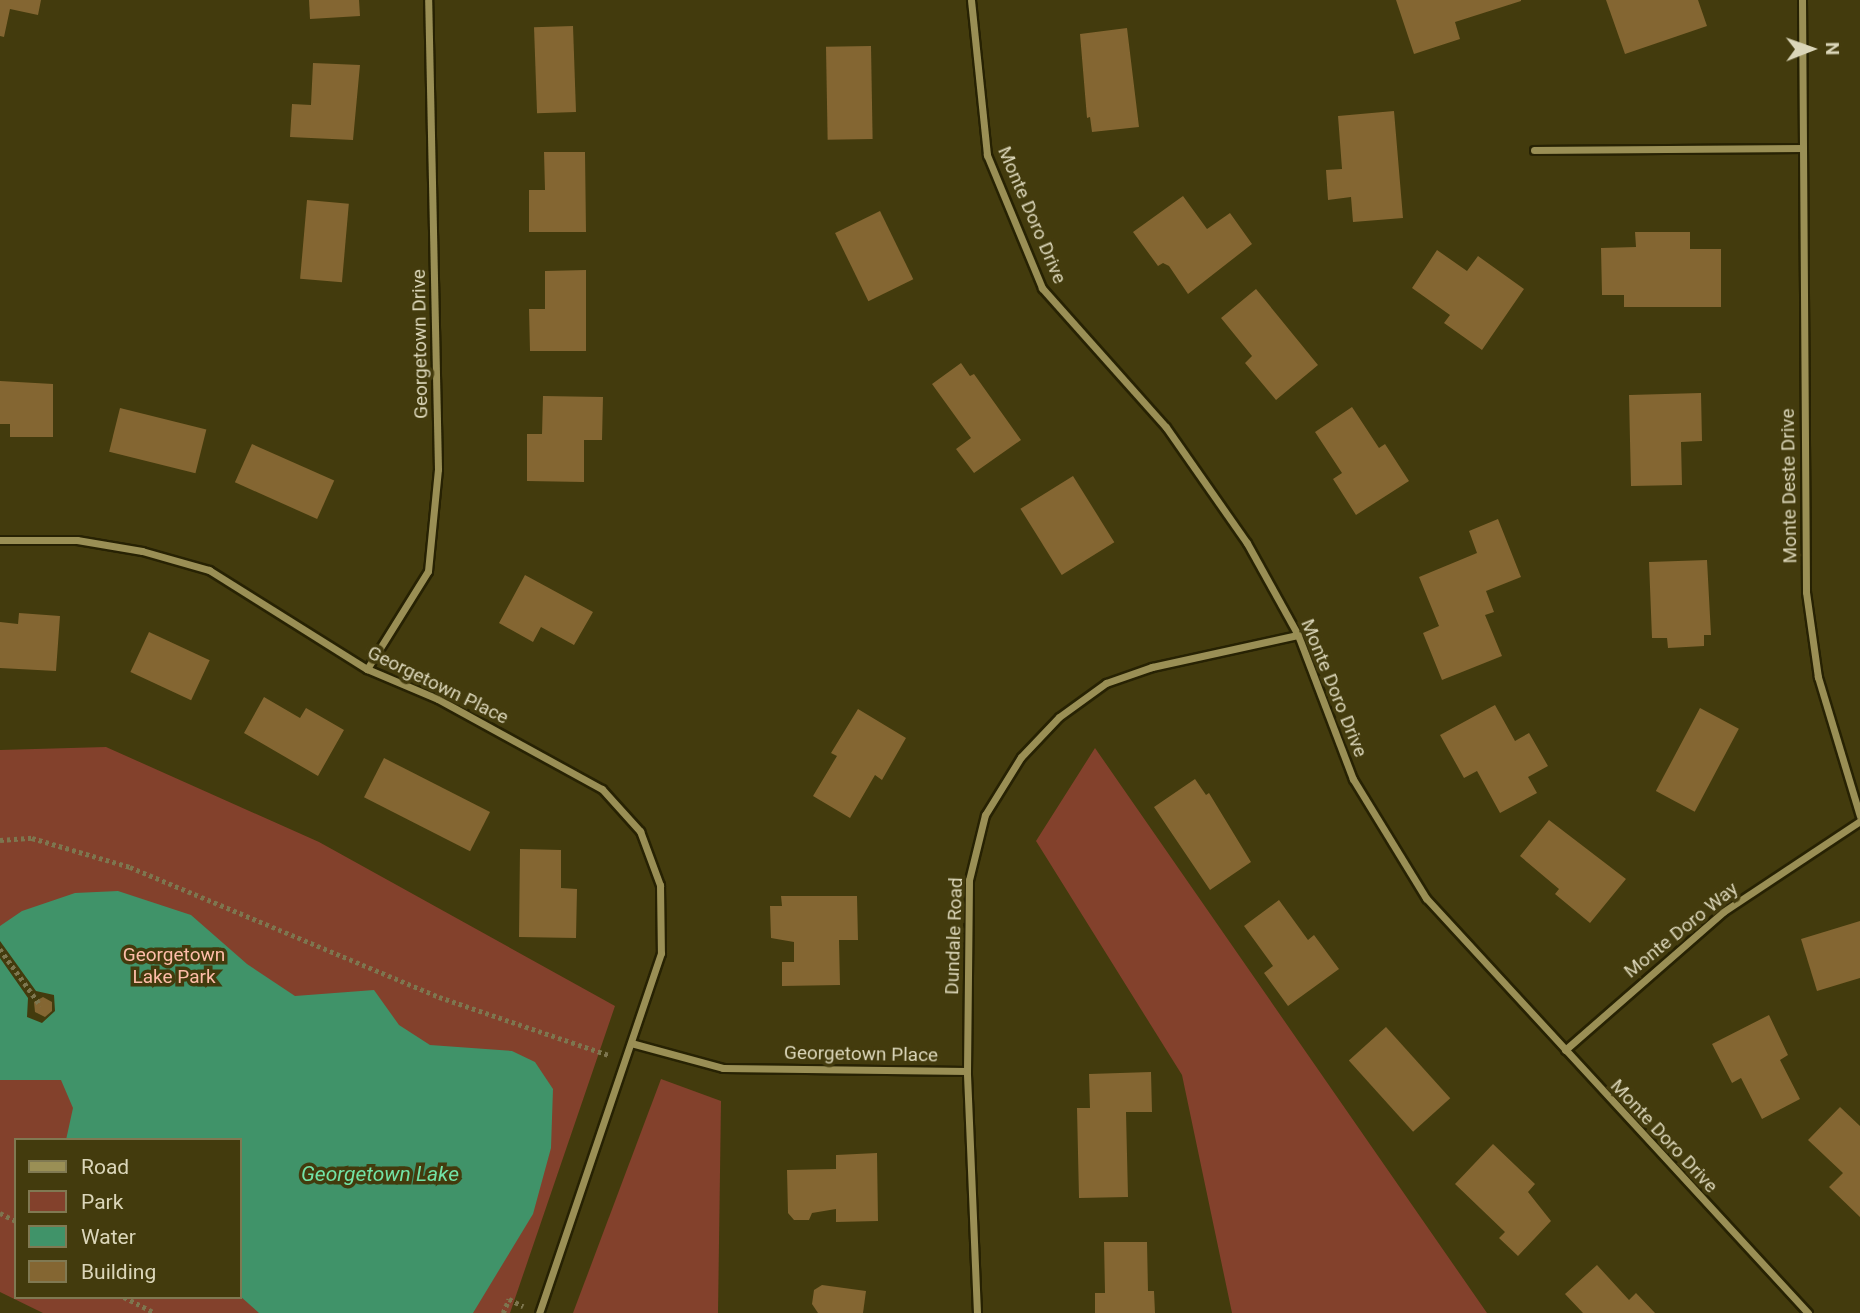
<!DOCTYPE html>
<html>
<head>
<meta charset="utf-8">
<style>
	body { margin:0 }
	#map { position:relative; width:1860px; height:1313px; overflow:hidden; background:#433b0d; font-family:Roboto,sans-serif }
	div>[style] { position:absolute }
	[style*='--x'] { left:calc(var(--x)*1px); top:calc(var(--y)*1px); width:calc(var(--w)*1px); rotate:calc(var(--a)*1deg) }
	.green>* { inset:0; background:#83412c }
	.water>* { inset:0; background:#409369 }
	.pier>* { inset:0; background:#433b0d }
	.building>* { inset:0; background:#846632; transform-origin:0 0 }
	.path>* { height:4.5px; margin-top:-2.25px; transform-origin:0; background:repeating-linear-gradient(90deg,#7d764f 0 3.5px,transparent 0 7px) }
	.roads { filter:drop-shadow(2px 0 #272203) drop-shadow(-2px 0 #272203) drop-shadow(0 2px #272203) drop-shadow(0 -2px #272203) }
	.street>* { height:7px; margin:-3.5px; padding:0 3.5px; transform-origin:3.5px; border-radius:3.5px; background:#9a8f55 }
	span { translate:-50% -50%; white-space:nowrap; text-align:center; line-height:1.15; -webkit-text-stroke:7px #433b0d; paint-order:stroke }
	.street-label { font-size:19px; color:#dbd6b9 }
	.park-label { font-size:19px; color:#febda8 }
	.water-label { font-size:21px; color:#72e3a7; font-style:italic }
	.legend { position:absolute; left:14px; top:1138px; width:228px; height:161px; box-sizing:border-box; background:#433b0d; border:2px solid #807952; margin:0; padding:9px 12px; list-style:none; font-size:21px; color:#dbd6b9 }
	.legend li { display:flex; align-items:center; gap:14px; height:35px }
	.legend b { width:35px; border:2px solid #807952 }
	.north { position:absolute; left:1776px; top:14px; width:70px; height:70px; -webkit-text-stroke:5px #433b0d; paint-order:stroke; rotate:89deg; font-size:19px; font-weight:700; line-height:28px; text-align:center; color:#dbd6b9 }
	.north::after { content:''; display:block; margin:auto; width:24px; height:32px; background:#dbd6b9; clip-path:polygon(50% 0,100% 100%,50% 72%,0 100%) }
</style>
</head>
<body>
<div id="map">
	<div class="green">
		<div style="clip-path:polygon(evenodd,106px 747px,319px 842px,615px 1006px,510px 1313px,43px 1313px,0 1292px,0 750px,106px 747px,16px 1140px,240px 1140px,240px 1297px,16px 1297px,16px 1140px)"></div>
		<div style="clip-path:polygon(1095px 748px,1487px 1313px,1232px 1313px,1182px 1075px,1036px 841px)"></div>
		<div style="clip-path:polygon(661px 1079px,721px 1101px,718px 1313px,573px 1313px)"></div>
	</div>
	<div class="water">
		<div style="clip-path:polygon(118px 891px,191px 915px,247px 964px,295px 996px,374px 990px,399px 1025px,430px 1045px,512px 1051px,535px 1062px,553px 1089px,551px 1148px,533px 1214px,473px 1313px,259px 1313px,240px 1296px,240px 1140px,66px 1140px,73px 1108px,61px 1080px,0 1080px,0 926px,22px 911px,75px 893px)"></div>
	</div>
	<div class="pier">
		<div style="clip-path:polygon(0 941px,36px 991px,54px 995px,55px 1011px,42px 1023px,27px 1017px,28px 998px,0 958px)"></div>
	</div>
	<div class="building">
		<div style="clip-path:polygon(0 0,41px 0,38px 15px,10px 9px,4px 37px,0 36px)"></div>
		<div style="clip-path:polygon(309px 0,359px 0,360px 16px,310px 19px)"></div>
		<div style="clip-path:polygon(1396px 0,1521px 0,1521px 1px,1455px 22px,1460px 39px,1414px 54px)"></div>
		<div style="clip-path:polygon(1606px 0,1698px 0,1707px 26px,1625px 54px)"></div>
		<div style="left:573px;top:26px;width:86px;height:39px;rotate:88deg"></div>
		<div style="clip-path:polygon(1127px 28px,1139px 127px,1092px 132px,1090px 117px,1087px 118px,1080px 34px)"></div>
		<div style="left:871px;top:46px;width:93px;height:45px;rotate:89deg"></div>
		<div style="clip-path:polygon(313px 63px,360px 65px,353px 140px,290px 137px,292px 104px,311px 105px)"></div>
		<div style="clip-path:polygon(1394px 111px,1403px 218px,1353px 222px,1351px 197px,1328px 200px,1326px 170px,1342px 169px,1338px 116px)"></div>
		<div style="clip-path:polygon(544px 152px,585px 152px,586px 232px,529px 232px,529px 190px,545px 190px)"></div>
		<div style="clip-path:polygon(1183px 196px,1207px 229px,1230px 213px,1252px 244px,1188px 294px,1169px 266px,1163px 263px,1158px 266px,1133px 232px)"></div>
		<div style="left:307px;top:200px;width:42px;height:79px;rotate:5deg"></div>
		<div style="left:880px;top:211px;width:76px;height:50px;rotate:64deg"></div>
		<div style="clip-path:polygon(1635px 232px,1690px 232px,1690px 249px,1721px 249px,1721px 307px,1624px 307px,1624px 295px,1602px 295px,1601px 248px,1636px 247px)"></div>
		<div style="clip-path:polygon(1437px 250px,1467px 271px,1478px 256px,1524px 289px,1482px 350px,1444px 323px,1450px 315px,1412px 288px)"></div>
		<div style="clip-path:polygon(586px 270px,586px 351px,530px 351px,529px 309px,545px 309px,545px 271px)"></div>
		<div style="clip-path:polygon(1256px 289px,1318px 365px,1276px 400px,1245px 363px,1252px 356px,1221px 318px)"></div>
		<div style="clip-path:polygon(961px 363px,970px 376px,974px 374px,1021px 440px,974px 473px,956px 449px,971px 438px,932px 384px)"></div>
		<div style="clip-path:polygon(0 381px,53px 384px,53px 437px,10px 437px,10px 424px,0 424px)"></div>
		<div style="clip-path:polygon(1701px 393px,1702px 441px,1681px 442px,1682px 485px,1631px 486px,1629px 395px)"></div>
		<div style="clip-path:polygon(543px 396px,603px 397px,602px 440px,584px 440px,584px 482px,527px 481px,527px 434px,542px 434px)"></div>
		<div style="clip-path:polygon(1352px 407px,1379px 448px,1385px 444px,1409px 481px,1356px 515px,1333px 479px,1342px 473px,1315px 432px)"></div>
		<div style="left:120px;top:408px;width:89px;height:45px;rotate:14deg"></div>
		<div style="left:252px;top:444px;width:90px;height:42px;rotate:24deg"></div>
		<div style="left:1073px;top:476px;width:78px;height:62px;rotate:58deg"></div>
		<div style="clip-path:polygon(1498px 519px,1521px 577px,1486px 591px,1494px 612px,1485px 615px,1502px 656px,1442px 680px,1423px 633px,1439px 626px,1419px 577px,1477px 553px,1469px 531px)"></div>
		<div style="clip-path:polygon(1707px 560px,1711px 635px,1704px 635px,1704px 646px,1668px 648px,1667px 638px,1652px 638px,1649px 562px)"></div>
		<div style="clip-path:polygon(525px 575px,593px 612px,574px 645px,541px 627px,533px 642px,499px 623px)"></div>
		<div style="clip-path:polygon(19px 613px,60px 616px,56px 671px,0 668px,0 622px,18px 624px)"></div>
		<div style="left:149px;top:632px;width:67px;height:44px;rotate:25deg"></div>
		<div style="clip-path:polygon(264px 697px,300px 718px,306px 708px,344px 730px,318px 776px,244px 733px)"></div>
		<div style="clip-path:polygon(1495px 705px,1515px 741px,1529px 733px,1548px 766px,1528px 777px,1537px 793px,1500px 813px,1477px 771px,1464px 778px,1440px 735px)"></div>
		<div style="left:1700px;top:708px;width:44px;height:94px;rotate:28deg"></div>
		<div style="clip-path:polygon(858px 709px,906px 738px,882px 780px,875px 775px,850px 818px,813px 796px,837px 756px,831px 753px)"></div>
		<div style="left:384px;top:758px;width:119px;height:44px;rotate:27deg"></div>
		<div style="clip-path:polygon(1195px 779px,1206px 795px,1209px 793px,1251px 862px,1210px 890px,1154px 807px)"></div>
		<div style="clip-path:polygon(1549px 820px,1626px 879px,1590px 923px,1555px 894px,1559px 889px,1520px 856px)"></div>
		<div style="clip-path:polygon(520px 849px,561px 850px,561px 888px,577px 889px,576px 938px,519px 937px)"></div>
		<div style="clip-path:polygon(781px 896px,857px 896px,858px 940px,839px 940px,840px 985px,782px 986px,782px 962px,794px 962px,794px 942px,771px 938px,770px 906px,782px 906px)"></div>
		<div style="clip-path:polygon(1279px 900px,1308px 940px,1314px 935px,1339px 969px,1288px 1006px,1264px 973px,1273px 966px,1244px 926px)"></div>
		<div style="clip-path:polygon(1860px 921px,1860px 978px,1817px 991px,1801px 939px)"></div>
		<div style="clip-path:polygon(43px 997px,52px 1002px,52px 1011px,45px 1017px,35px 1012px,34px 1002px)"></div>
		<div style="clip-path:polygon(1769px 1015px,1788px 1055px,1780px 1060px,1800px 1099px,1762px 1119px,1741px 1078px,1732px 1083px,1712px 1044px)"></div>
		<div style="left:1386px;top:1027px;width:96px;height:50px;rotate:48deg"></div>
		<div style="clip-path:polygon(1151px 1072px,1152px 1112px,1126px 1112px,1128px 1197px,1079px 1198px,1077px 1108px,1090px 1108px,1089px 1074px)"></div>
		<div style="clip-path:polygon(1840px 1107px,1860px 1126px,1860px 1217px,1829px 1187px,1843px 1173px,1808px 1140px)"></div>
		<div style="clip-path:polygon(1493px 1144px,1535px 1184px,1528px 1192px,1551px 1221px,1518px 1256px,1499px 1238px,1505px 1232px,1455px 1184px)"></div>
		<div style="clip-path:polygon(877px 1153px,878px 1221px,836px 1222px,836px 1209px,812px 1213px,809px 1220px,794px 1220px,788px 1213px,787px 1170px,836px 1169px,836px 1155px)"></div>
		<div style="clip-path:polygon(1104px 1242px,1147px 1242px,1148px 1291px,1154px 1291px,1155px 1313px,1095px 1313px,1095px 1293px,1105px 1293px)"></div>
		<div style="clip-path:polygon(1597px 1265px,1629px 1300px,1636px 1293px,1655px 1313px,1583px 1313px,1565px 1294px)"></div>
		<div style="clip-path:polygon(822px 1285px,866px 1291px,863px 1313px,818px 1313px,812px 1304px,814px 1290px)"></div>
	</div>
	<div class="path">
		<div style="--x:0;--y:840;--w:32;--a:-4"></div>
		<div style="--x:32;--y:838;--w:102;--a:16.5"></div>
		<div style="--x:130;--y:867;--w:335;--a:22.8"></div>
		<div style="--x:439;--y:997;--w:179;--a:18.9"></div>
		<div style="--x:0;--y:949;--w:70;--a:54.3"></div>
		<div style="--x:0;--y:1213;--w:18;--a:27"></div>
		<div style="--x:124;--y:1297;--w:35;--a:27"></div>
		<div style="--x:503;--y:1313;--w:15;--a:-67"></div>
		<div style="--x:509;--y:1299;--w:16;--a:27"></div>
	</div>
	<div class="roads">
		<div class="street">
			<div style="--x:971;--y:0;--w:156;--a:84.1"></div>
			<div style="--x:987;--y:155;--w:144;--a:67.5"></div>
			<div style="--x:1042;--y:288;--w:186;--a:48.3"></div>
			<div style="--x:1166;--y:427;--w:141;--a:55.1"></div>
			<div style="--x:1247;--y:543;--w:105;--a:61"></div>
			<div style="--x:1298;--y:635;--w:154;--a:69.1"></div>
			<div style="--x:1353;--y:779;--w:140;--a:58.5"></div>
			<div style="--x:1426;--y:898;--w:564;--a:47.37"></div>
			<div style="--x:1802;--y:0;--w:592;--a:89.61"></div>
			<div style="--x:1806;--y:592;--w:86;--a:82"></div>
			<div style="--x:1818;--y:677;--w:145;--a:73.2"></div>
			<div style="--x:1534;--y:150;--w:266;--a:-0.4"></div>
			<div style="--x:0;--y:540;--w:77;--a:0"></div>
			<div style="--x:77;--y:540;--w:66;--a:9.6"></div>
			<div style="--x:142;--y:551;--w:70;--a:15.8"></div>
			<div style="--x:209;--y:570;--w:186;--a:32.1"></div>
			<div style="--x:367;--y:669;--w:77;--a:22.9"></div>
			<div style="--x:438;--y:699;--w:187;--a:28.8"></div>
			<div style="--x:602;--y:789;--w:57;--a:47.9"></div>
			<div style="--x:640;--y:831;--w:58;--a:69.7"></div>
			<div style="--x:660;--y:885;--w:68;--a:89.2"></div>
			<div style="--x:661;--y:953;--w:380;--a:108.7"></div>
			<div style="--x:367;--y:669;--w:115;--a:-58.1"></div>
			<div style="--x:428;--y:571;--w:102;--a:-84.4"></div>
			<div style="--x:438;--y:469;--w:469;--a:-91.2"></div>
			<div style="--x:631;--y:1043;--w:95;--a:15.2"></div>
			<div style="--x:723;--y:1068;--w:244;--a:0.7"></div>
			<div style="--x:1565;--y:1050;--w:210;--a:-41.1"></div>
			<div style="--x:1723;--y:912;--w:164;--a:-33.6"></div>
			<div style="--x:977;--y:1313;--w:242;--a:-92.4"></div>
			<div style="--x:967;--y:1071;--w:191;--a:-89.4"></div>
			<div style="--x:969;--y:880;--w:67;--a:-76.2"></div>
			<div style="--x:985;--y:815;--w:68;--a:-58.2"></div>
			<div style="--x:1021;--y:757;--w:55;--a:-46.5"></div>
			<div style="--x:1059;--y:717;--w:58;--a:-35.9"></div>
			<div style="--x:1106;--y:683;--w:49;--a:-19.2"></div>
			<div style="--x:1152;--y:667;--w:149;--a:-12.4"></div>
		</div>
	</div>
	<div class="street-label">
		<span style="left:1032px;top:215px;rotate:67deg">Monte Doro Drive</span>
		<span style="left:420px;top:344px;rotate:-91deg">Georgetown Drive</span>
		<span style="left:1789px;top:486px;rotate:-91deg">Monte Deste Drive</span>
		<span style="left:438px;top:685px;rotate:26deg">Georgetown Place</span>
		<span style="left:1334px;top:688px;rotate:68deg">Monte Doro Drive</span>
		<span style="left:1681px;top:930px;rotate:-39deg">Monte Doro Way</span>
		<span style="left:954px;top:936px;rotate:-88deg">Dundale Road</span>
		<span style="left:861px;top:1054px;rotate:1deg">Georgetown Place</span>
		<span style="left:1664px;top:1136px;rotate:47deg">Monte Doro Drive</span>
	</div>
	<div class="park-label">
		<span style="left:174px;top:966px">Georgetown<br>Lake Park</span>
	</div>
	<div class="water-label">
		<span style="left:380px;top:1174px">Georgetown Lake</span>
	</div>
	<ul class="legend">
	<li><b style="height:9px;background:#9a8f55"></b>Road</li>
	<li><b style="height:19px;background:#83412c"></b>Park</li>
	<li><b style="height:19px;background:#409369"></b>Water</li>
	<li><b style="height:19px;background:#846632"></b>Building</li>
	</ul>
	<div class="north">N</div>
</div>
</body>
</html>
